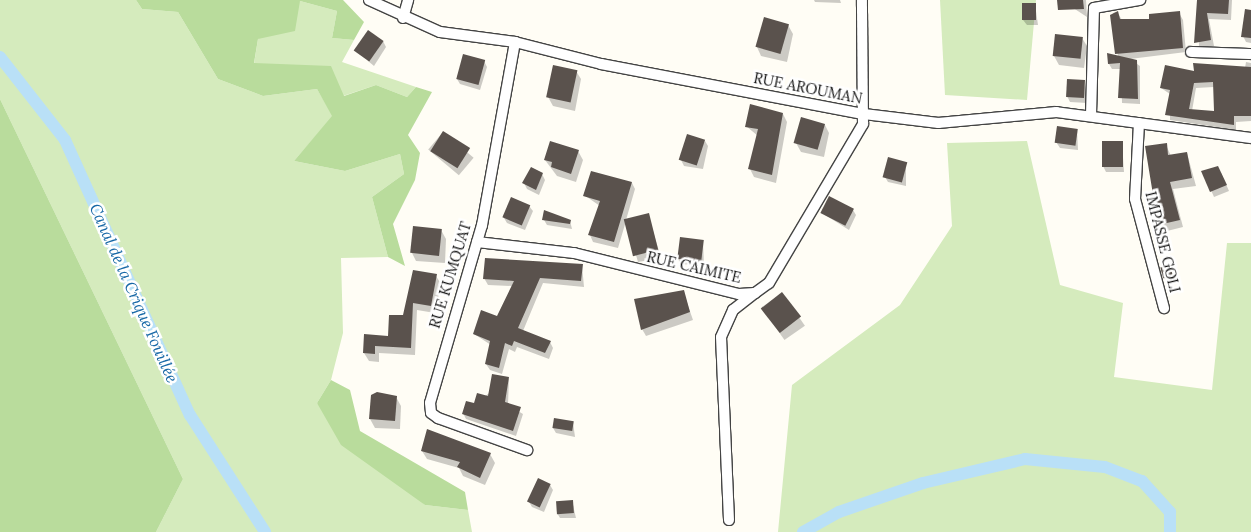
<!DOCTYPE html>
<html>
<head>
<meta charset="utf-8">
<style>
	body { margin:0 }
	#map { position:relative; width:1251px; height:532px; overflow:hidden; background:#fffdf5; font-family:Lora,serif }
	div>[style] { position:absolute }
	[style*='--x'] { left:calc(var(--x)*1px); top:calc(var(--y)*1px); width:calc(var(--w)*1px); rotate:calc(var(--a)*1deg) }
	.green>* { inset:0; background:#d5ebbd }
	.forest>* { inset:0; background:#b9dc9c }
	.shadow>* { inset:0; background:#0003; transform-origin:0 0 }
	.canal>* { height:12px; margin:-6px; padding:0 6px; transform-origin:6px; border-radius:6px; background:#b9e0f7 }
	.building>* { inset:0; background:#5a524d; transform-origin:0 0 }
	.roads { filter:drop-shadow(1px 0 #444) drop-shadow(-1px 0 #444) drop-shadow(0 1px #444) drop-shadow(0 -1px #444) }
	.minor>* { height:10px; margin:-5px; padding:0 5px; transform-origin:5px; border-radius:5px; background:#fff }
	span { translate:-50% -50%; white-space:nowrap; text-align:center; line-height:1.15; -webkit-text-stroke:5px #fff; paint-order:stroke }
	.street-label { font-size:15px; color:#111 }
	.water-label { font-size:16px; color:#1768a6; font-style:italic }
</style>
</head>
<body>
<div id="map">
	<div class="green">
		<div style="clip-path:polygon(0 0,136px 0,142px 9px,178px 12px,218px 79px,263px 96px,317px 89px,333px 116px,294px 161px,345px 171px,400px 154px,404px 174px,372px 197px,388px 257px,341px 258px,343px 333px,331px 380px,317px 403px,425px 505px,468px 510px,472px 532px,156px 532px,183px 479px,0 99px)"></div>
		<div style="clip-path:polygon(940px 0,1036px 0,1027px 100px,945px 95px)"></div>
		<div style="clip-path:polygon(300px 1px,337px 11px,332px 38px,354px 40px,342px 62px,416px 87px,407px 97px,376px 85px,343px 96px,254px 64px,258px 39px)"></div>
		<div style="clip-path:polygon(1027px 141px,1060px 285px,1123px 303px,1114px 377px,1212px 390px,1227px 243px,1251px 243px,1251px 532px,778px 532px,792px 385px,900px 305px,952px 226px,947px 143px)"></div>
	</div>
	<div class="forest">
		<div style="clip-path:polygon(136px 0,343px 0,364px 22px,354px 40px,332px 38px,337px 11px,300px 1px,295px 31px,258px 39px,254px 63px,331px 66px,344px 96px,376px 85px,407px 97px,416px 87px,432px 92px,408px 135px,420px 153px,415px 180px,393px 224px,405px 266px,388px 257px,372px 197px,404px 174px,400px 154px,345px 171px,294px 161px,332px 116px,317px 89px,263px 96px,218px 79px,178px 12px,142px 9px)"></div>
		<div style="clip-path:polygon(0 99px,183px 479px,156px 532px,0 532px)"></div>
		<div style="clip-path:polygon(331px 380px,350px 390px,360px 431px,465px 492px,468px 510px,425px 505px,341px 445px,317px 403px)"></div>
	</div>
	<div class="shadow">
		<div style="clip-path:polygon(814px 0,840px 0,841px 3px,815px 2px)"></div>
		<div style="clip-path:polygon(1086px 0,1087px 17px,1061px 0)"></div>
		<div style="clip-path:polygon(1198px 0,1232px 0,1231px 20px,1209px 19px,1214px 46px,1199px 48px)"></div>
		<div style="clip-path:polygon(1035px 4px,1038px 25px,1027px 25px,1023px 20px)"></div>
		<div style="clip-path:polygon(1117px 12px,1122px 20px,1151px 21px,1179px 13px,1183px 20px,1186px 52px,1130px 59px,1140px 66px,1140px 104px,1122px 103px,1121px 69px,1112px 69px,1109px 64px,1108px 55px,1118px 57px,1113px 13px)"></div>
		<div style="clip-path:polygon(788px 25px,793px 34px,787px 62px,761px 56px,757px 47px)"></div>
		<div style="clip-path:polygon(1251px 27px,1251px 43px,1246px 42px,1243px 36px)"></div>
		<div style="clip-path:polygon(1057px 35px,1082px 38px,1087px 46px,1084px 68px,1059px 65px,1054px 56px)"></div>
		<div style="clip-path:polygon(383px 41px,386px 47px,374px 66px,356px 51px)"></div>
		<div style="clip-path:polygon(484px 61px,487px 67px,480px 90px,460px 84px,457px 79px)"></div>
		<div style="clip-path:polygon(evenodd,1246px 62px,1251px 63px,1251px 121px,1236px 122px,1236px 130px,1170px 120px,1170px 94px,1161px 88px,1195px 73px,1245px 68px,1246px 62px,1214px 87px,1215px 112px,1192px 111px,1196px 88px,1214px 87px)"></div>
		<div style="clip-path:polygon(576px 71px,581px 79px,575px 111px,553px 106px,548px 97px)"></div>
		<div style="clip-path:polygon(1084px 81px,1087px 103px,1070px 102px,1067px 96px)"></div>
		<div style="clip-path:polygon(783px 114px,787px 122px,776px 183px,754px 177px,750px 169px,758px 136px,746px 126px)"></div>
		<div style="clip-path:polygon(825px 125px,829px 133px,824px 157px,801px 152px,796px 143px)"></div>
		<div style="clip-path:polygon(1077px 130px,1078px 150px,1060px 148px,1056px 142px)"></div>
		<div style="left:443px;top:132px;width:40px;height:23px;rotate:40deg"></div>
		<div style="clip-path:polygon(705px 141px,708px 146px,703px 169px,684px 166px,681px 160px)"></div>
		<div style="clip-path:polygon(1122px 143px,1124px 172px,1106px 172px,1103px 166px)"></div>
		<div style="clip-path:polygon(1166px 145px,1171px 156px,1187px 153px,1196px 186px,1173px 189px,1183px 227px,1163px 232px,1159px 225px)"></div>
		<div style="clip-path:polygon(578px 151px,583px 160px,576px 182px,557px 176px,545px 160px)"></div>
		<div style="clip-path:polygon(906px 163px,906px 186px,888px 182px,885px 177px)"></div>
		<div style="clip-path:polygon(1203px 172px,1221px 173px,1229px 191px,1214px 197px)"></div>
		<div style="clip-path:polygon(542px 174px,545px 180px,539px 195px,527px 189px,524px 183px)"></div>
		<div style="clip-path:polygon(632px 183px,635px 189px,626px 220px,648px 214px,661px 258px,638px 262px,626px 221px,618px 248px,593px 242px,590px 235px,600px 206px,584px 195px)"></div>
		<div style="clip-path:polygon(529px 206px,533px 211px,525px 230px,507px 223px,504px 218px)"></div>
		<div style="clip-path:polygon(853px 210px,856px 215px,849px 230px,822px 213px)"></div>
		<div style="clip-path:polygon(544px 220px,570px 221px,572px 229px,547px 225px)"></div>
		<div style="clip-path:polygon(441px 230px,446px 239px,445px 263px,416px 261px,412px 253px)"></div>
		<div style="clip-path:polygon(703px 241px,704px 266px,681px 264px,678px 259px)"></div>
		<div style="clip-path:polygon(582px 265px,584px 287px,543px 283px,523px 331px,550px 342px,553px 348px,549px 359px,517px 347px,515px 352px,509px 349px,502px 374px,490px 370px,486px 364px,491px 345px,474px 334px,498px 318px,512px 286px,488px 285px,484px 278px)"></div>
		<div style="clip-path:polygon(1169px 266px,1175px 282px,1167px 283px,1164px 278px)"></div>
		<div style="clip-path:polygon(414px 271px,436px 276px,441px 284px,435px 313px,417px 310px,415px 355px,379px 353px,379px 362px,369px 361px,364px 353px,389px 337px,404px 316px)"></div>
		<div style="clip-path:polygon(683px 291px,693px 320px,646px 336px,642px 329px)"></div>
		<div style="left:782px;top:293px;width:40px;height:25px;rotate:55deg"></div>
		<div style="clip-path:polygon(509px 378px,508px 405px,523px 414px,516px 436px,466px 419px,463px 413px)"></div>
		<div style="clip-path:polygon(372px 396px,396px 397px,401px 406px,400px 429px,375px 428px,370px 419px)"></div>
		<div style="clip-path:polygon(573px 422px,575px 437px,556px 433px,553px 428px)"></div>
		<div style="clip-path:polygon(422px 451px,490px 454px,495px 463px,485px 485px,463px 476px,459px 468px,427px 459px)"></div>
		<div style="clip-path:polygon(550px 485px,553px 490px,544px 512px,532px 507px,529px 502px)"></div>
		<div style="clip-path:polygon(572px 501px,576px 518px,560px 518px,557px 513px)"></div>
	</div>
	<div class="canal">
		<div style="--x:0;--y:57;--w:105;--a:51.9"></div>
		<div style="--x:65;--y:140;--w:302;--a:65.6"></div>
		<div style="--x:190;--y:415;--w:139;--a:57.3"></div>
		<div style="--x:803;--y:532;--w:41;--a:-29.1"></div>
		<div style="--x:839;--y:512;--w:89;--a:-19"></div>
		<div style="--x:923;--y:483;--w:105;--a:-13.2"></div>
		<div style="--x:1025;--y:459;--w:80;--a:5.7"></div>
		<div style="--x:1105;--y:467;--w:40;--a:21"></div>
		<div style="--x:1142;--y:481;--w:42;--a:47.9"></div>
		<div style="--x:1170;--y:512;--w:20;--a:90"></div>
	</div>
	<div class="building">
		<div style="clip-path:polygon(1057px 0,1083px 0,1084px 9px,1058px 10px)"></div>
		<div style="clip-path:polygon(1197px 0,1229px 0,1228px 14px,1207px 13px,1211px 40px,1194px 43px)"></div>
		<div style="left:1022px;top:3px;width:14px;height:17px"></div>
		<div style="clip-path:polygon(1245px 9px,1251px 10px,1251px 38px,1241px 37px)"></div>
		<div style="clip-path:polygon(1118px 11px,1120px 19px,1149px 19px,1149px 14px,1180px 11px,1183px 48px,1115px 54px,1110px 15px)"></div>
		<div style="left:764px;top:17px;width:26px;height:31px;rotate:16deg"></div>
		<div style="left:368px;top:30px;width:19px;height:25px;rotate:35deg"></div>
		<div style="left:1055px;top:34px;width:28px;height:22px;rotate:6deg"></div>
		<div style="clip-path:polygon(1107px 53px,1137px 60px,1138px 99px,1118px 98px,1120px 63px,1108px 64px)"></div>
		<div style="left:463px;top:54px;width:23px;height:26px;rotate:15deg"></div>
		<div style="clip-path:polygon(evenodd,1193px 63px,1251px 67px,1251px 116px,1234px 116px,1234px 125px,1165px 115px,1170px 90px,1160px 88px,1165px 65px,1194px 71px,1193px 63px,1213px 82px,1214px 111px,1189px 109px,1194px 83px,1213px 82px)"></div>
		<div style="left:553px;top:65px;width:25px;height:33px;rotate:12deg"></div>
		<div style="left:1067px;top:79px;width:18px;height:18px;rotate:3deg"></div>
		<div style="clip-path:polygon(750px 104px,783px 113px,772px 175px,748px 169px,758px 129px,745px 127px)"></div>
		<div style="left:801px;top:117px;width:25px;height:27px;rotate:16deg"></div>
		<div style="left:1057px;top:126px;width:21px;height:17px;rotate:8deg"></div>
		<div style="left:443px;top:131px;width:32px;height:24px;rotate:32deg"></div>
		<div style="left:687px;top:134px;width:19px;height:27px;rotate:18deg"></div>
		<div style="clip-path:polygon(550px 141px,579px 150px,571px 174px,551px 167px,552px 162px,544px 160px)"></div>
		<div style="left:1102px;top:141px;width:21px;height:26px"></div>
		<div style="clip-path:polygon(1167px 143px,1168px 155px,1187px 152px,1192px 178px,1170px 182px,1180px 220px,1158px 225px,1145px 146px)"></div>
		<div style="left:888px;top:157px;width:20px;height:21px;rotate:15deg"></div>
		<div style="clip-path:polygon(1218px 166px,1227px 185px,1210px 192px,1201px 171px)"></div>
		<div style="clip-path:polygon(531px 167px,543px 173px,536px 190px,522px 183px)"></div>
		<div style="clip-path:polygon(591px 171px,632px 182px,614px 242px,588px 235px,600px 201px,583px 196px)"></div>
		<div style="left:829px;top:196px;width:28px;height:19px;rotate:27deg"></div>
		<div style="left:511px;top:197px;width:21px;height:22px;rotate:23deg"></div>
		<div style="clip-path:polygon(544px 210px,571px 220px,570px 224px,542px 220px)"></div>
		<div style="left:649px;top:213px;width:38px;height:26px;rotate:76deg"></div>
		<div style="left:413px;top:226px;width:29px;height:27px;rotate:6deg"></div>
		<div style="left:680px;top:237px;width:24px;height:22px;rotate:7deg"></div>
		<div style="clip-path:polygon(485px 258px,583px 264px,581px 281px,540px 278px,518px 328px,551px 341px,545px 353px,514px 341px,512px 346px,505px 343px,499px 368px,485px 364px,490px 341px,473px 334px,481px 310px,497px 316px,514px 281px,483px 279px)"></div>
		<div style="left:1170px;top:265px;width:11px;height:10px;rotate:75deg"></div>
		<div style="clip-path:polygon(413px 270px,437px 274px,431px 306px,413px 303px,411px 348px,375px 346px,375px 354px,363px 353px,364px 334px,388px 336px,389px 315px,403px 315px)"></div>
		<div style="clip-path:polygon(684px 290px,690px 312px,641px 330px,634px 299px)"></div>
		<div style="left:782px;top:292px;width:31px;height:27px;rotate:52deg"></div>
		<div style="clip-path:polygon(492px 374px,509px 377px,505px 402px,521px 407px,513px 431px,462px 414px,466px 401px,474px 403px,477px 393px,488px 396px)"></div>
		<div style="clip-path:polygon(377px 392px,397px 396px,395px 421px,369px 419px,371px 395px)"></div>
		<div style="left:554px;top:418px;width:20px;height:10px;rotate:9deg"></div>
		<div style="clip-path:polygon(427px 429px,491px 453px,480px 478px,457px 467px,460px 462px,421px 451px)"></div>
		<div style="left:538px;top:478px;width:14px;height:26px;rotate:25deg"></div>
		<div style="left:573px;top:500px;width:13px;height:17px;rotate:86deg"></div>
	</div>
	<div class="roads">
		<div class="minor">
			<div style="--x:369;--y:0;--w:78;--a:24.3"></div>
			<div style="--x:440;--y:32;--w:76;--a:7.6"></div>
			<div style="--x:515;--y:42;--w:89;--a:14.3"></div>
			<div style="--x:601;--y:64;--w:268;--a:10.8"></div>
			<div style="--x:864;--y:114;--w:75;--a:6.9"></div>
			<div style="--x:938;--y:123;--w:119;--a:-5.3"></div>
			<div style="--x:1056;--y:112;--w:197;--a:7.6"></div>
			<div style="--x:403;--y:18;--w:19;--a:-74"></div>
			<div style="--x:515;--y:42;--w:186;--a:100.2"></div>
			<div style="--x:482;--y:225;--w:185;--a:106.3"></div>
			<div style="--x:430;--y:403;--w:10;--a:84"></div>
			<div style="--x:431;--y:413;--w:9;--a:36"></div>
			<div style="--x:438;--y:418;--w:95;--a:19.8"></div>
			<div style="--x:1191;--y:52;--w:60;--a:1.9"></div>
			<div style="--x:1091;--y:115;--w:107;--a:-88.4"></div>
			<div style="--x:1094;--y:8;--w:47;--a:-9.9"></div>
			<div style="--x:1139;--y:123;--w:76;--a:93"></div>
			<div style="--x:1135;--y:199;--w:113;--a:75.1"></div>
			<div style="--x:477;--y:242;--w:98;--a:6.5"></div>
			<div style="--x:574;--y:253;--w:170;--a:14"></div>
			<div style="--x:739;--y:294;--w:16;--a:-4"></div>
			<div style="--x:755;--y:293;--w:17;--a:-36"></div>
			<div style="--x:769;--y:283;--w:185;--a:-59.4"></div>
			<div style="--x:863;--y:124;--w:124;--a:-90.5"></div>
			<div style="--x:729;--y:520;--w:183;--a:-92.5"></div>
			<div style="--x:721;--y:337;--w:30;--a:-66"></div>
			<div style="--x:733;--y:310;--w:28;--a:-38"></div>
		</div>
	</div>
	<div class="street-label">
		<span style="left:808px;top:88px;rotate:11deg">RUE AROUMAN</span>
		<span style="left:1163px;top:242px;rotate:76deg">IMPASSE GOLI</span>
		<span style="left:694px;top:267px;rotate:13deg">RUE CAIMITE</span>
		<span style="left:450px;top:275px;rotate:-73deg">RUE KUMQUAT</span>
	</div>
	<div class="water-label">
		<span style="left:134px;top:293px;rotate:66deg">Canal de la Crique Fouillée</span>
	</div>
</div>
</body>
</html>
